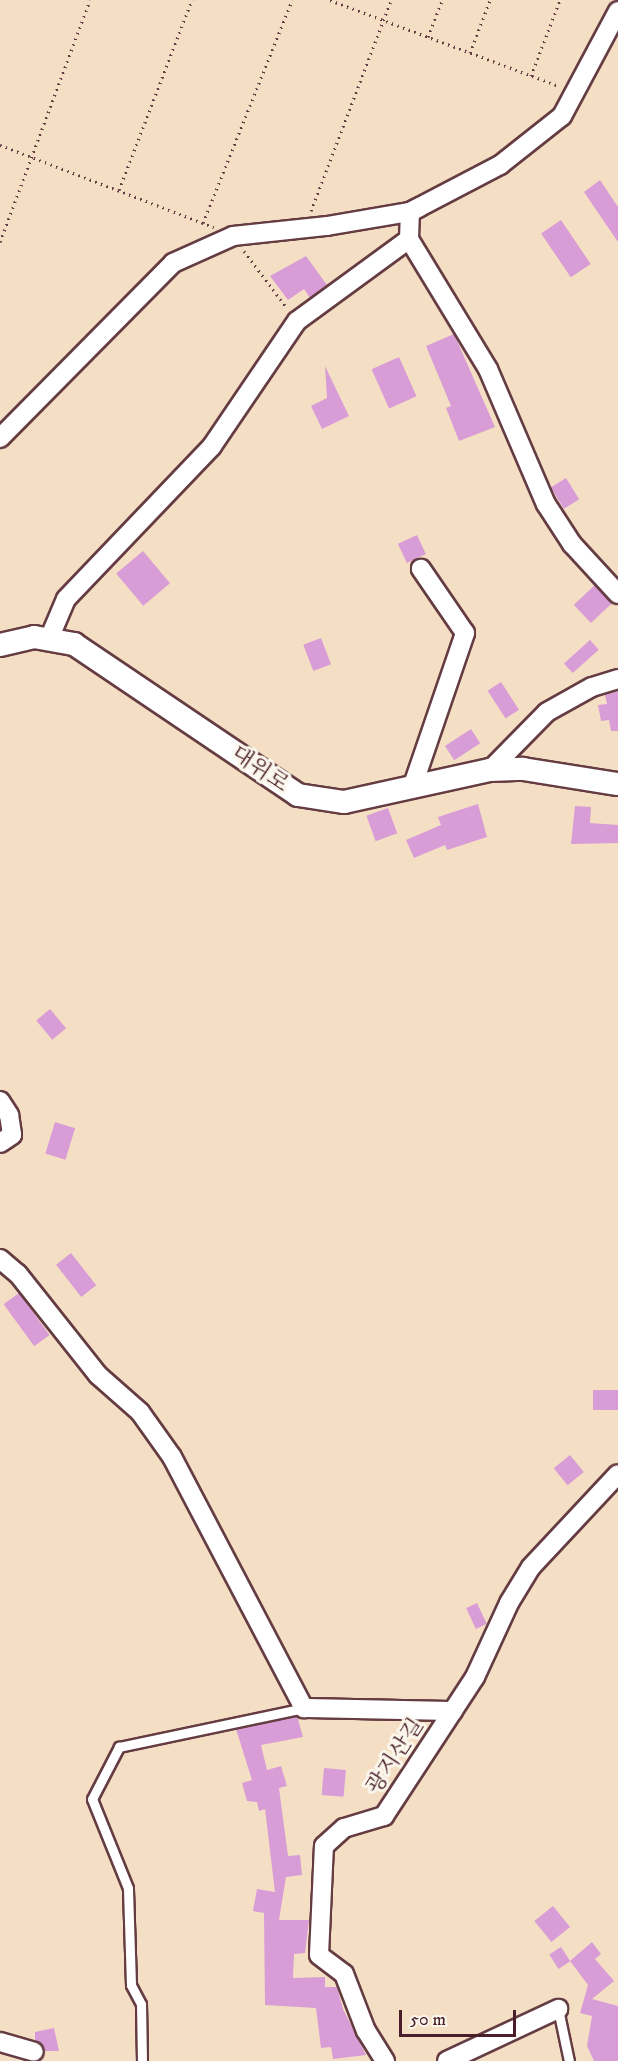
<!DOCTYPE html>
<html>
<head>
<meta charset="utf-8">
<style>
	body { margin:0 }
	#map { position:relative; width:618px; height:2061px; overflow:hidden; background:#f5dfc4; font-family:"IM FELL DW Pica","Noto Serif KR",serif }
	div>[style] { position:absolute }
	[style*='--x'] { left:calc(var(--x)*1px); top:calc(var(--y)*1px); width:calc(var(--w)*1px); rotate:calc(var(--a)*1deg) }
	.building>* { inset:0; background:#d89cd6; transform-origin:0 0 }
	.path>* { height:3px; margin-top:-1.5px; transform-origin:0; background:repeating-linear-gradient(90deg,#643c42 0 1.5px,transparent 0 6px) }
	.roads { filter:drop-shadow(2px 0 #643c42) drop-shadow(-2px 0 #643c42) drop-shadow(0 2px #643c42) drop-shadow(0 -2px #643c42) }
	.service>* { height:9px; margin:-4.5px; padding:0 4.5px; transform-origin:4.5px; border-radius:4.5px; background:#fff }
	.minor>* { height:18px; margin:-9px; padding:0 9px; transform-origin:9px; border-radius:9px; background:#fff }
	.tertiary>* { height:22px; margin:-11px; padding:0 11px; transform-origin:11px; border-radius:11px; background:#fff }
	span { translate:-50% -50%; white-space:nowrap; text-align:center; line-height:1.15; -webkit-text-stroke:6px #fbf7ec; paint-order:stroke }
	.street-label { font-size:22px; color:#4a1f2b }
	.scale { position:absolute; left:399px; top:2010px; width:117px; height:27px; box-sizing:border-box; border:3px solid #4a1f2b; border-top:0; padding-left:8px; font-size:18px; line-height:21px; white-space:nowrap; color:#4a1f2b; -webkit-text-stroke:4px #fbf7ec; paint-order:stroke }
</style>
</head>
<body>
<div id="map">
	<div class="building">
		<div style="clip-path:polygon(600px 180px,618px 207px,618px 242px,584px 192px)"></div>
		<div style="left:561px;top:220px;width:53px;height:24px;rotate:56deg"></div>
		<div style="clip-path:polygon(306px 256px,327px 285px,310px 298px,304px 289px,288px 300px,270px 276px)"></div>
		<div style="clip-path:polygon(454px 334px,495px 427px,459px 441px,446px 408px,451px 406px,426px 346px)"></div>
		<div style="left:399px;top:357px;width:43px;height:30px;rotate:66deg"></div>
		<div style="clip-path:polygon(325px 366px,349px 416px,322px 429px,311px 406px,327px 398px)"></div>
		<div style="left:566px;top:478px;width:25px;height:18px;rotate:58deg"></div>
		<div style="left:417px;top:535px;width:21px;height:21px;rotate:65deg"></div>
		<div style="left:143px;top:551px;width:42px;height:35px;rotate:50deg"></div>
		<div style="left:595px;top:585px;width:25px;height:29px;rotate:47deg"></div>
		<div style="left:321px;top:638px;width:28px;height:19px;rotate:69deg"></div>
		<div style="left:590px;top:640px;width:13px;height:35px;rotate:48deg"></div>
		<div style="left:501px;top:682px;width:33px;height:16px;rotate:57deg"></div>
		<div style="clip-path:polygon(618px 691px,618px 731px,611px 731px,609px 720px,601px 721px,598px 705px,607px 704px,605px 695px)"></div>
		<div style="left:471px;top:729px;width:17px;height:31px;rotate:57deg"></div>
		<div style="clip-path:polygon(478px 804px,487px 837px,447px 850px,445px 845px,414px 858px,406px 840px,441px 825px,438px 817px)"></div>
		<div style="clip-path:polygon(575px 806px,591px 807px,590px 823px,618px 825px,618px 843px,571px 844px)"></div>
		<div style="left:388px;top:808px;width:27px;height:23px;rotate:70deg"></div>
		<div style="left:50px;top:1009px;width:25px;height:18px;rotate:50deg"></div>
		<div style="left:55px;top:1122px;width:21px;height:33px;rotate:17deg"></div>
		<div style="left:71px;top:1253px;width:41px;height:19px;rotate:52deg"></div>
		<div style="left:19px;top:1293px;width:52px;height:19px;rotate:54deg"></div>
		<div style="left:618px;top:1390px;width:20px;height:25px;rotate:90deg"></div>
		<div style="left:570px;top:1455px;width:22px;height:21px;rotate:51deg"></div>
		<div style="left:477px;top:1603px;width:23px;height:12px;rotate:65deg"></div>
		<div style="clip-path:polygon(297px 1716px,303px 1737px,261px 1745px,267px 1770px,281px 1766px,287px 1786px,279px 1788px,288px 1856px,300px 1855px,302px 1875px,286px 1877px,279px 1920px,309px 1920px,305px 1953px,294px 1954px,293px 1978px,325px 1977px,325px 1987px,337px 1987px,343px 2009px,366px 2055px,333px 2059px,331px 2047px,321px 2048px,316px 2008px,265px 2005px,264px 1913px,253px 1911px,257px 1889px,275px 1892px,265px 1809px,259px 1811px,257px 1802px,247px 1801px,242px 1783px,252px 1780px,236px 1729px)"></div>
		<div style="left:324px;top:1768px;width:22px;height:27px;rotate:5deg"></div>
		<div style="left:553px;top:1906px;width:27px;height:24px;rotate:51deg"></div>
		<div style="clip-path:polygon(592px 1942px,601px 1954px,595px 1959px,614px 1981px,592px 1999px,618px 2006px,618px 2061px,594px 2061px,587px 2046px,592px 2016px,580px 2013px,588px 1985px,570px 1961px)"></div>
		<div style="left:561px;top:1947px;width:17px;height:14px;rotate:57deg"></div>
		<div style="clip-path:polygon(54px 2028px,59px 2051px,45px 2051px,35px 2040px,35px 2032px)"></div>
	</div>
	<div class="path">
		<div style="--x:330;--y:0;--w:245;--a:20.6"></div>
		<div style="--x:428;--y:37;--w:40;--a:-69"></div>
		<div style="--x:470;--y:53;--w:57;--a:-69.3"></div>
		<div style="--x:531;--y:76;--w:81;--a:-69.1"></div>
		<div style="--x:0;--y:145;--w:229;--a:21"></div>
		<div style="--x:119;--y:190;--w:204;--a:-69"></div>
		<div style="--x:311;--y:211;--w:226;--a:-69.2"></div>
		<div style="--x:203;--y:223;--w:240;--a:-68.2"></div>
		<div style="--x:0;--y:242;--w:258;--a:-69.6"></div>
		<div style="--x:244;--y:251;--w:71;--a:53"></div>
	</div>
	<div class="roads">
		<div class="service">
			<div style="--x:558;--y:2009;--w:53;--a:78.1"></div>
			<div style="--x:142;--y:2061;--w:57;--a:-91"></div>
			<div style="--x:141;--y:2004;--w:21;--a:-118"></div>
			<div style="--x:131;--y:1985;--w:97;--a:-91.8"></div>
			<div style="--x:128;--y:1888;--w:96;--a:-112"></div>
			<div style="--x:92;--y:1799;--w:59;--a:-62.6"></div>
			<div style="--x:119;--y:1747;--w:189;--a:-11.9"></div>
		</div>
		<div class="minor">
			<div style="--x:409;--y:239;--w:152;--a:58.7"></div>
			<div style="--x:488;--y:369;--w:147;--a:66.8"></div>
			<div style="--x:546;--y:504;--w:48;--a:57"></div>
			<div style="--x:572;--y:544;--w:68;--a:47.4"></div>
			<div style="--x:0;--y:438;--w:246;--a:-45.3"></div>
			<div style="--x:173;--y:263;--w:66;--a:-24.2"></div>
			<div style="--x:233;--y:236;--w:95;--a:-6.1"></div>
			<div style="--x:327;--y:226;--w:84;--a:-9.6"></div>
			<div style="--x:410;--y:212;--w:11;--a:-27"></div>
			<div style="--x:49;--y:639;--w:43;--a:-67"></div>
			<div style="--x:66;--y:599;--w:211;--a:-46.3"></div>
			<div style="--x:212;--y:446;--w:151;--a:-55.8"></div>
			<div style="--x:297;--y:321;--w:139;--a:-36.2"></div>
			<div style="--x:409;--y:239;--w:27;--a:-88"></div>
			<div style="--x:410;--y:212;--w:102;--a:-27.6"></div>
			<div style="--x:500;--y:165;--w:79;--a:-38.3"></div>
			<div style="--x:562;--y:116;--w:119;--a:-61.9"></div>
			<div style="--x:490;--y:770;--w:81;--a:-45.5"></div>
			<div style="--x:547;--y:712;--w:51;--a:-29.1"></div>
			<div style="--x:592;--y:687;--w:27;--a:-17"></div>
			<div style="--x:412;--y:788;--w:164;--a:-71.1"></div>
			<div style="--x:465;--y:633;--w:78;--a:-124.5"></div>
			<div style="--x:0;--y:1101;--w:17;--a:57"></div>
			<div style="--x:9;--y:1115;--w:20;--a:81"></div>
			<div style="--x:12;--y:1135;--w:14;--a:146"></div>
			<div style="--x:0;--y:1259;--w:23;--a:40"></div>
			<div style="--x:18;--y:1274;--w:129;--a:51.6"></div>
			<div style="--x:98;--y:1375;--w:56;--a:41.4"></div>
			<div style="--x:140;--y:1412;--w:55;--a:54.6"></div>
			<div style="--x:172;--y:1457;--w:284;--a:62.3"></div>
			<div style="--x:304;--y:1708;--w:149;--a:1.2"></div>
			<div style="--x:0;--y:2042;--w:35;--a:16"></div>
			<div style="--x:385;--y:2061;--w:36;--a:-122"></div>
			<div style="--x:366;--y:2031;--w:61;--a:-111.1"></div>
			<div style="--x:344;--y:1974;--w:31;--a:-143"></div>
			<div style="--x:319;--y:1955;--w:109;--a:-87.4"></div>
			<div style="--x:324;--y:1846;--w:27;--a:-42"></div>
			<div style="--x:344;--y:1828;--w:42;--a:-16.7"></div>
			<div style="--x:384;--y:1816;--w:166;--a:-56.8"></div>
			<div style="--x:475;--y:1677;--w:81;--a:-65.3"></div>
			<div style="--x:509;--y:1603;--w:42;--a:-58.6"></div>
			<div style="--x:531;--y:1567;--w:127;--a:-46.9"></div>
			<div style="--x:447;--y:2061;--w:123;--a:-25.1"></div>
		</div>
		<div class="tertiary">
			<div style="--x:0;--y:645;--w:35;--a:-13"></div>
			<div style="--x:34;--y:637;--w:41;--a:9.9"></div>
			<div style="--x:74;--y:644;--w:270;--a:34"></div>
			<div style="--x:298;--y:795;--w:47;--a:8.7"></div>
			<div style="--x:344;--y:802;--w:149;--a:-12.4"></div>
			<div style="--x:490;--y:770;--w:33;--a:-2"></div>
			<div style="--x:523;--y:769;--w:96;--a:9"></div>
		</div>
	</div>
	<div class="street-label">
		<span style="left:260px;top:769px;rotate:34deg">대위로</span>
		<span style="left:395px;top:1756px;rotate:-57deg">광지산길</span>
	</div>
	<div class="scale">50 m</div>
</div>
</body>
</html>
